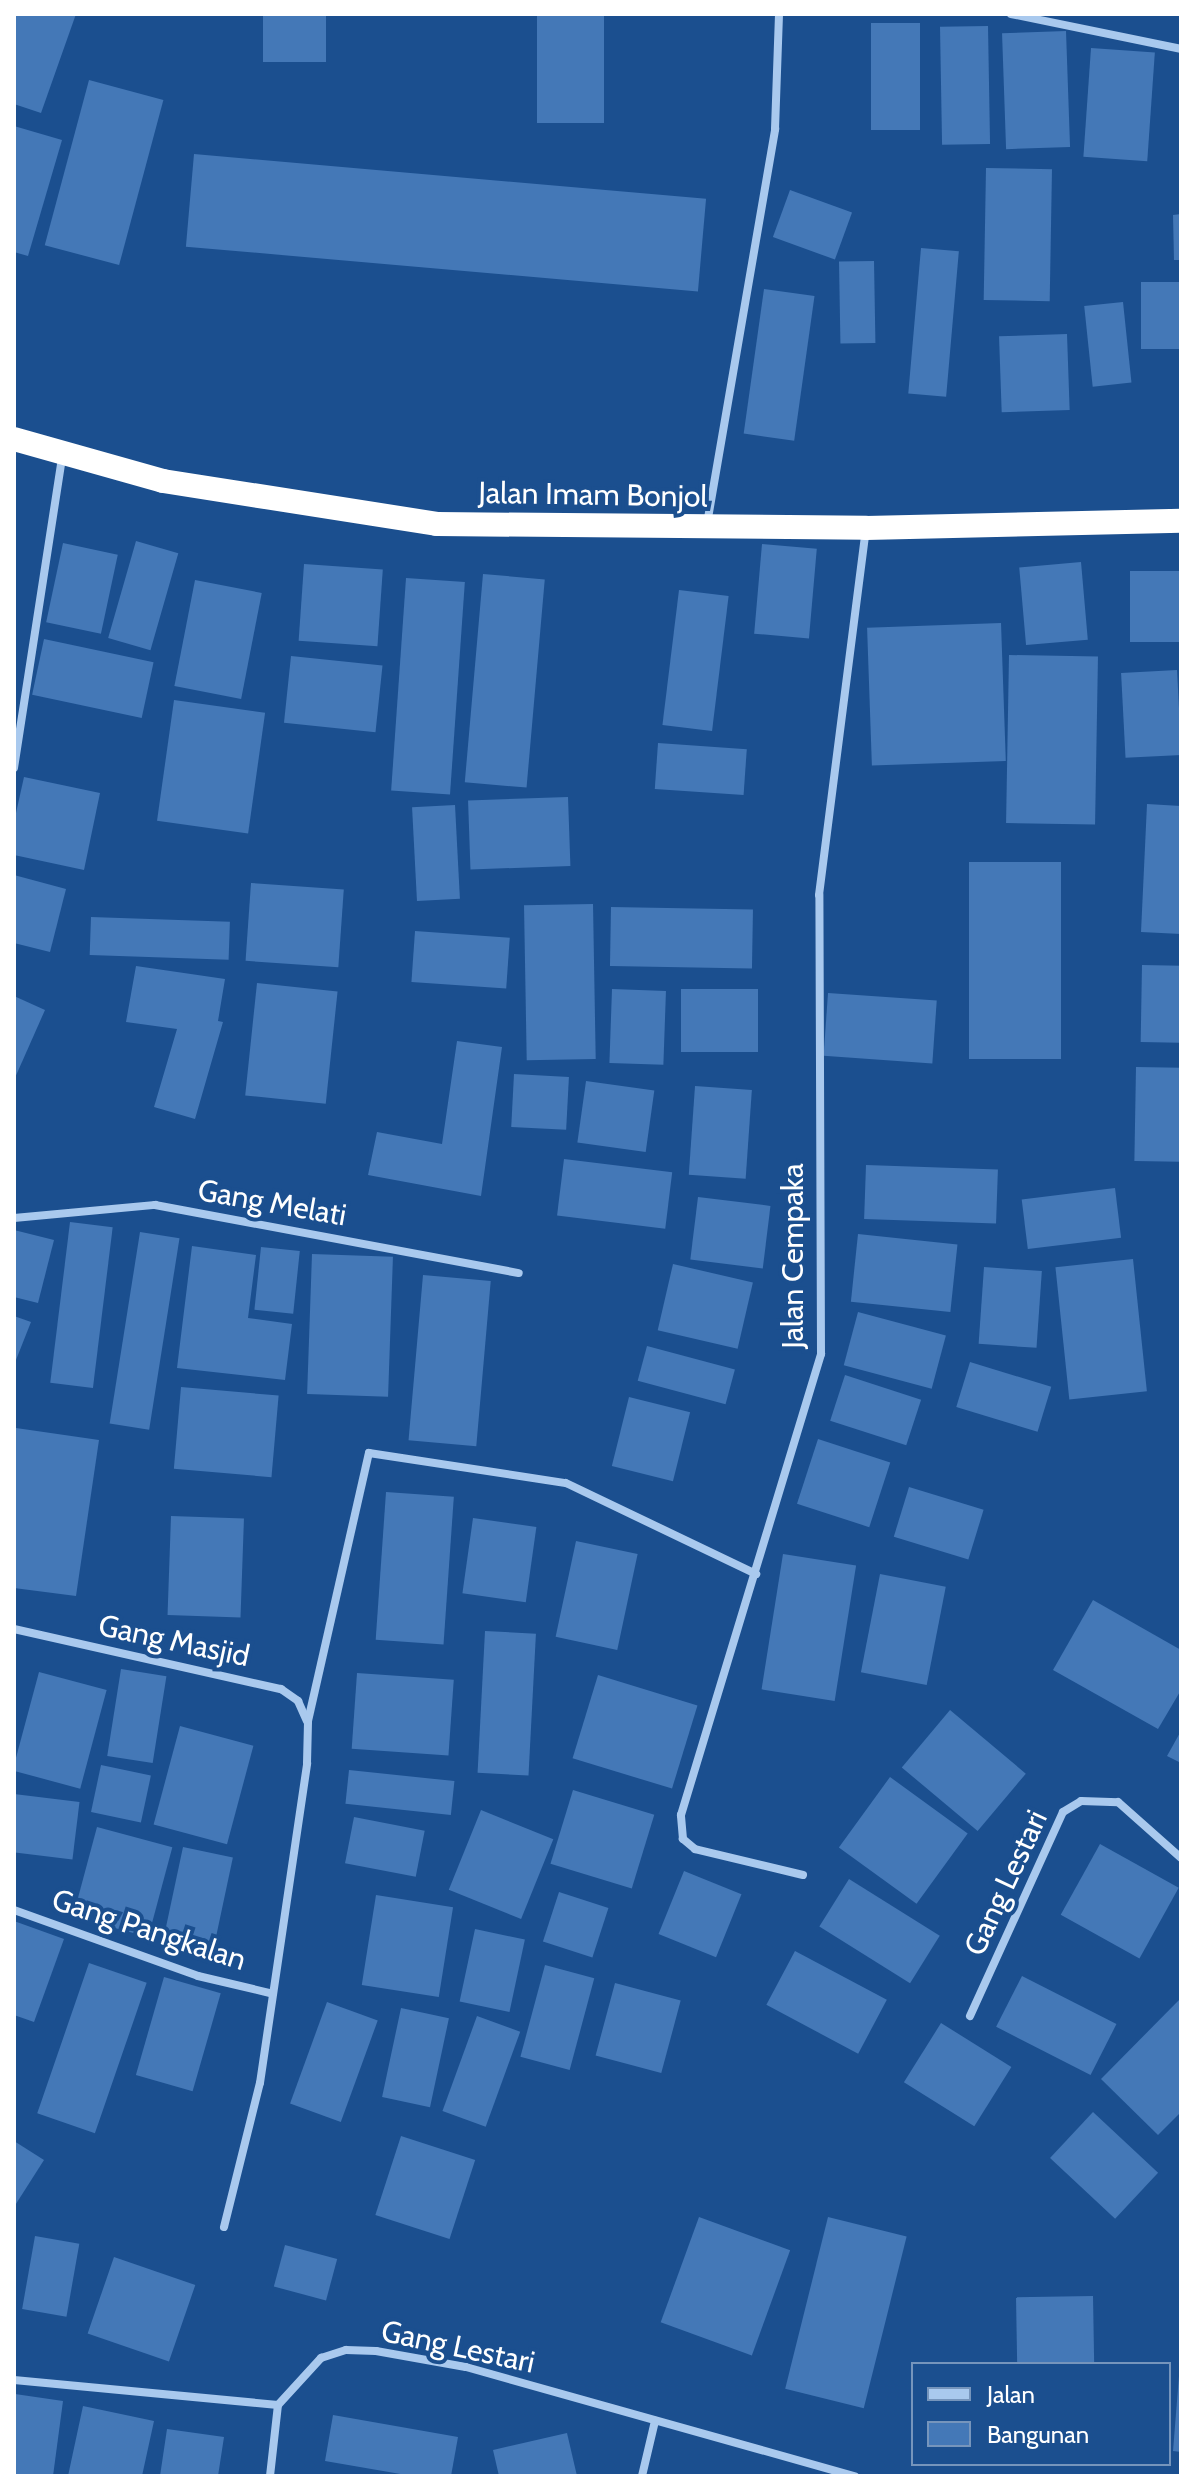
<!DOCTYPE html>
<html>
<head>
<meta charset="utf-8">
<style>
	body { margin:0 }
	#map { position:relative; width:1195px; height:2490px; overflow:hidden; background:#1b4f8f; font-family:Cabin,sans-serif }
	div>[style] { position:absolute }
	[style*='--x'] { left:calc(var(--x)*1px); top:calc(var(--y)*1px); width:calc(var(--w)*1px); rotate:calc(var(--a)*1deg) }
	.building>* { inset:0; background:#4478b7; transform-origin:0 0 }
	.street>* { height:8px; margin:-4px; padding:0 4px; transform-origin:4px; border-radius:4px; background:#a9c9ee }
	.highway>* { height:24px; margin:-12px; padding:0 12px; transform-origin:12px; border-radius:12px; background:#fff }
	span { translate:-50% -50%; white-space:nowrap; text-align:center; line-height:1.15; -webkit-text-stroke:8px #1b4f8f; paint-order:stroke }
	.street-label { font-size:30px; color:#fff }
	.frame { position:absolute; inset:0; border:16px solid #fff; pointer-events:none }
	.legend { position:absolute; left:911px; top:2362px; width:260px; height:104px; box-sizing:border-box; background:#1b4f8f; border:2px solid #7695bc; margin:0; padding:10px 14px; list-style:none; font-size:24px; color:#fff }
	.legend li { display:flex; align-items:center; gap:16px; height:40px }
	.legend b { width:40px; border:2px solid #7695bc }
</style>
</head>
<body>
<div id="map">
	<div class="building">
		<div style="clip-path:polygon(14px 14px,76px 14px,41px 113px,14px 104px)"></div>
		<div style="left:263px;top:14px;width:63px;height:48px"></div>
		<div style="left:537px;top:14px;width:67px;height:109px"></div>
		<div style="left:871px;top:23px;width:49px;height:107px"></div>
		<div style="left:988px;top:26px;width:118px;height:48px;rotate:89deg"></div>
		<div style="left:1066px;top:31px;width:116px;height:64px;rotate:88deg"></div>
		<div style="left:1091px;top:48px;width:64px;height:109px;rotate:4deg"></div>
		<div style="left:89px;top:80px;width:77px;height:171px;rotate:15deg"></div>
		<div style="clip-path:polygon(14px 126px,62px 140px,28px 256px,14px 252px)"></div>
		<div style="left:194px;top:154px;width:514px;height:93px;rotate:5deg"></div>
		<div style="left:986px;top:168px;width:66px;height:132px;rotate:1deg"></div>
		<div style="left:790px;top:190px;width:66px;height:50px;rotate:20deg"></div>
		<div style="clip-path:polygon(1181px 214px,1181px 260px,1174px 260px,1173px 215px)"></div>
		<div style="left:921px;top:248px;width:38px;height:146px;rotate:5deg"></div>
		<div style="left:874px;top:261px;width:82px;height:35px;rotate:89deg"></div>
		<div style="left:1181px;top:282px;width:67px;height:40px;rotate:90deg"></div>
		<div style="left:764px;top:289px;width:51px;height:146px;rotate:8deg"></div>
		<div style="left:1123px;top:302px;width:81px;height:39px;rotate:84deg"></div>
		<div style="left:1067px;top:334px;width:76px;height:68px;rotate:88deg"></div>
		<div style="left:136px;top:541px;width:44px;height:101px;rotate:16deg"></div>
		<div style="left:63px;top:543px;width:56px;height:81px;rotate:12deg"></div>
		<div style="left:762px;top:544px;width:55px;height:90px;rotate:5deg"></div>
		<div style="left:1081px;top:562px;width:78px;height:62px;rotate:85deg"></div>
		<div style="left:304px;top:564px;width:79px;height:77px;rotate:4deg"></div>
		<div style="left:1130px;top:571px;width:51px;height:71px"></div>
		<div style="left:483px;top:574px;width:62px;height:209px;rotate:5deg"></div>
		<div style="left:406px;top:578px;width:59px;height:213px;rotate:4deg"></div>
		<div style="left:195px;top:580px;width:68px;height:108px;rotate:11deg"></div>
		<div style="left:679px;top:590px;width:50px;height:136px;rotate:7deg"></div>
		<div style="left:1001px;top:623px;width:138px;height:134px;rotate:88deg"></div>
		<div style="left:44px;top:639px;width:112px;height:57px;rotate:12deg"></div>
		<div style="left:1009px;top:655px;width:89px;height:168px;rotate:1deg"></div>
		<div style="left:291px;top:656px;width:92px;height:67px;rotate:6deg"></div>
		<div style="left:1177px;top:670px;width:85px;height:56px;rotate:87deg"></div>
		<div style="left:174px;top:700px;width:92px;height:122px;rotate:8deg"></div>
		<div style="left:658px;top:743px;width:89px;height:46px;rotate:4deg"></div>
		<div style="clip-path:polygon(24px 777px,100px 793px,84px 870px,14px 855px,14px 822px)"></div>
		<div style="left:568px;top:797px;width:69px;height:100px;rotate:88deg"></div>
		<div style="clip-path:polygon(1147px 804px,1181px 806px,1181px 934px,1141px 932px)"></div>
		<div style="left:455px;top:805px;width:94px;height:43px;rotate:87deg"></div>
		<div style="left:969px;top:862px;width:92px;height:197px"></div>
		<div style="clip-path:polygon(14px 875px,66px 889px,50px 952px,14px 943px)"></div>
		<div style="left:251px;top:883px;width:93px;height:78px;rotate:4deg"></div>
		<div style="left:593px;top:904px;width:155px;height:69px;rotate:89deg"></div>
		<div style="left:611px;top:907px;width:142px;height:59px;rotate:1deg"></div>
		<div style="left:91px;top:917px;width:139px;height:38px;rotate:2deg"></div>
		<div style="left:415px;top:931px;width:95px;height:51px;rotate:4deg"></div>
		<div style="left:1142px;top:965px;width:39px;height:77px;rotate:1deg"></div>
		<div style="clip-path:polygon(136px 966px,225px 979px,218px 1021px,223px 1022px,195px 1119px,154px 1107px,177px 1029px,126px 1022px)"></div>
		<div style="left:257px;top:983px;width:81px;height:113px;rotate:6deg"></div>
		<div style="left:612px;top:989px;width:54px;height:74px;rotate:2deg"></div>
		<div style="left:758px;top:989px;width:63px;height:77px;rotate:90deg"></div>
		<div style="left:828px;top:993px;width:109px;height:63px;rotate:4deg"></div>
		<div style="clip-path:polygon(14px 996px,45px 1010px,14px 1080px)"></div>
		<div style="clip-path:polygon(457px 1041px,502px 1047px,481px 1196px,368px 1175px,377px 1132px,442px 1144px)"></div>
		<div style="left:1136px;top:1067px;width:45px;height:94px;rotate:1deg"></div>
		<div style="left:514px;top:1074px;width:55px;height:53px;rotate:3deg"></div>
		<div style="left:586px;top:1081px;width:69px;height:62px;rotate:8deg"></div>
		<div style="left:695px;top:1086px;width:57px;height:89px;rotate:4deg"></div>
		<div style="left:564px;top:1159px;width:109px;height:57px;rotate:7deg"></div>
		<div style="left:866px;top:1165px;width:132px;height:54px;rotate:2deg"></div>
		<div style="left:1115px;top:1188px;width:50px;height:94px;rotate:83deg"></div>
		<div style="left:698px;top:1197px;width:73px;height:63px;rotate:7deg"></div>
		<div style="left:70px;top:1222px;width:43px;height:162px;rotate:7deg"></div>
		<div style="clip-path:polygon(14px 1230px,54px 1240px,38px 1303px,14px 1297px)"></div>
		<div style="left:140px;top:1232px;width:40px;height:194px;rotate:9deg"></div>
		<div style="left:858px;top:1234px;width:100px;height:68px;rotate:6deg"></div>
		<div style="clip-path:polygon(192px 1246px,256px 1255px,248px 1318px,292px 1324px,285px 1380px,177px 1368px)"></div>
		<div style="left:261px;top:1247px;width:39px;height:63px;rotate:6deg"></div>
		<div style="left:312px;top:1254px;width:81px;height:140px;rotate:2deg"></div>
		<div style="left:1133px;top:1259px;width:133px;height:78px;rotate:84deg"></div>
		<div style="left:673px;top:1264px;width:82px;height:68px;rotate:13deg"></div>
		<div style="left:984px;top:1267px;width:58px;height:77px;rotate:4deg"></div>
		<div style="left:423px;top:1275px;width:68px;height:166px;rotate:5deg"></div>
		<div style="left:858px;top:1312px;width:91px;height:55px;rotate:15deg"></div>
		<div style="clip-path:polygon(14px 1316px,31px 1322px,14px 1365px)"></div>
		<div style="left:647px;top:1346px;width:91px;height:36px;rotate:15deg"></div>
		<div style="left:970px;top:1362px;width:85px;height:47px;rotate:17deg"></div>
		<div style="left:845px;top:1375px;width:80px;height:48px;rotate:18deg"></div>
		<div style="left:181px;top:1387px;width:98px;height:82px;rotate:5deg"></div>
		<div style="left:629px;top:1397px;width:63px;height:71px;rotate:14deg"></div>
		<div style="clip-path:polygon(16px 1428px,99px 1440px,76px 1596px,14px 1588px)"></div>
		<div style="left:818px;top:1439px;width:76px;height:68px;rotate:18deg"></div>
		<div style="left:909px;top:1487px;width:78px;height:52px;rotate:17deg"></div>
		<div style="left:386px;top:1492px;width:68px;height:148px;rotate:4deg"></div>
		<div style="left:171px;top:1516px;width:73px;height:99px;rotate:2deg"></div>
		<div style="left:473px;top:1518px;width:64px;height:76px;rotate:8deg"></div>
		<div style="left:576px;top:1541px;width:63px;height:98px;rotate:12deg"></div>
		<div style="left:783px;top:1554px;width:74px;height:137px;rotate:9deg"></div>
		<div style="left:880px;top:1574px;width:67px;height:100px;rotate:11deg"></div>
		<div style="clip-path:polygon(1093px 1600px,1181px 1650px,1181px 1690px,1158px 1729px,1053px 1670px)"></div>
		<div style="left:485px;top:1631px;width:51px;height:142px;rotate:3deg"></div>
		<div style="left:121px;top:1669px;width:46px;height:88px;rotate:9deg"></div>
		<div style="left:39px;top:1672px;width:70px;height:102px;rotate:15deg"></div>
		<div style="left:357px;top:1673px;width:97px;height:76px;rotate:4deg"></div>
		<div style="left:598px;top:1675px;width:104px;height:87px;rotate:17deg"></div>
		<div style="left:950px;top:1710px;width:99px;height:75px;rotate:40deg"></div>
		<div style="left:180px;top:1726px;width:76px;height:102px;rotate:15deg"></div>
		<div style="clip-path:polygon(1181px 1731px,1181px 1763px,1167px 1756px)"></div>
		<div style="left:101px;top:1765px;width:51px;height:48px;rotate:12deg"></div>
		<div style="left:349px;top:1770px;width:106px;height:34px;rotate:6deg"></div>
		<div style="left:890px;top:1777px;width:96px;height:87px;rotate:36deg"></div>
		<div style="left:573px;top:1790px;width:85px;height:77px;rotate:17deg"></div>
		<div style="left:14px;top:1794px;width:66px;height:58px;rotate:7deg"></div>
		<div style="left:481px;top:1810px;width:78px;height:86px;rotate:22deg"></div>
		<div style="left:354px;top:1817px;width:72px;height:47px;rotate:11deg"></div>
		<div style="left:97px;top:1827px;width:78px;height:93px;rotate:15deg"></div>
		<div style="left:1100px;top:1844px;width:90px;height:81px;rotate:29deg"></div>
		<div style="left:183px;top:1847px;width:51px;height:96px;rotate:12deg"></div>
		<div style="left:684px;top:1871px;width:62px;height:68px;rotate:22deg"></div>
		<div style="left:849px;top:1879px;width:107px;height:56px;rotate:32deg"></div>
		<div style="left:559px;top:1892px;width:52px;height:52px;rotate:18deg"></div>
		<div style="left:376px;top:1895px;width:78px;height:91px;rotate:9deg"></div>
		<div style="clip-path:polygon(14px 1921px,64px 1939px,34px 2022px,14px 2015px)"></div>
		<div style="left:475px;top:1929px;width:51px;height:74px;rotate:12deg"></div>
		<div style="left:795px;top:1951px;width:104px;height:61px;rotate:28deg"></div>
		<div style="left:89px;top:1963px;width:61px;height:159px;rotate:19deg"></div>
		<div style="left:545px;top:1965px;width:51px;height:95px;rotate:15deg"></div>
		<div style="left:1022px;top:1976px;width:106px;height:57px;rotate:27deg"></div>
		<div style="left:164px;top:1977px;width:59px;height:102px;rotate:16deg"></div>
		<div style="left:615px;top:1983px;width:68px;height:75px;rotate:15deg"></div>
		<div style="clip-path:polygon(1181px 1998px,1181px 2112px,1158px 2135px,1101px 2079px)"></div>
		<div style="left:327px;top:2002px;width:54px;height:108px;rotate:20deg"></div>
		<div style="left:401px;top:2008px;width:49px;height:91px;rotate:12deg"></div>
		<div style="left:477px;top:2016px;width:46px;height:101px;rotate:20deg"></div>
		<div style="left:941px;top:2023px;width:83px;height:70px;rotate:32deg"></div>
		<div style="left:1093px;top:2112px;width:89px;height:63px;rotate:43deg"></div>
		<div style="left:401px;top:2136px;width:78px;height:83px;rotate:18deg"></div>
		<div style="clip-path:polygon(14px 2141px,44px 2160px,14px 2207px)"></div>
		<div style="left:699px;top:2217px;width:97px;height:112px;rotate:20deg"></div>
		<div style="left:828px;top:2217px;width:81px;height:177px;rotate:14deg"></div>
		<div style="left:35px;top:2236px;width:45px;height:74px;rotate:10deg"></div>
		<div style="left:285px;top:2245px;width:54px;height:43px;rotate:15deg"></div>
		<div style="left:114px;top:2257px;width:86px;height:81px;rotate:19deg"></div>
		<div style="left:1093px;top:2296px;width:68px;height:77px;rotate:89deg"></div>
		<div style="clip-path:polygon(1179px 2376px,1181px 2376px,1181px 2452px,1173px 2451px)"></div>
		<div style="clip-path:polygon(15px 2394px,63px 2401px,53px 2476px,14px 2476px)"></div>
		<div style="clip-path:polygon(83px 2406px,154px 2421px,142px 2476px,68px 2476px)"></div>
		<div style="clip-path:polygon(333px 2415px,458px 2437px,451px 2476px,412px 2476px,325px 2461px)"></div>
		<div style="clip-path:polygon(167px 2429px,224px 2437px,218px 2476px,160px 2476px)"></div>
		<div style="clip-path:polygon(567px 2433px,577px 2476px,499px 2476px,493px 2450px)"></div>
	</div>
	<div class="street">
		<div style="--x:1011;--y:14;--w:174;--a:11.6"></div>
		<div style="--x:707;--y:524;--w:401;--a:-80.2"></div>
		<div style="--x:775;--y:129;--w:115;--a:-88"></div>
		<div style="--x:14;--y:768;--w:315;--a:-81.2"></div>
		<div style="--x:14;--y:1218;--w:142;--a:-5.3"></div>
		<div style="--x:155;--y:1205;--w:370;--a:10.6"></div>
		<div style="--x:14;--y:1629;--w:274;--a:12.7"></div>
		<div style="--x:281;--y:1689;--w:21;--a:35"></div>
		<div style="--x:298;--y:1701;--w:22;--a:66"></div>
		<div style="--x:803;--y:1875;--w:111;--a:-166.5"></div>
		<div style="--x:695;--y:1849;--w:16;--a:-140"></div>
		<div style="--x:683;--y:1839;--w:24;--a:-95"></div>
		<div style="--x:681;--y:1815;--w:482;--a:-73.1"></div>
		<div style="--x:821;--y:1354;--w:459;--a:-90.2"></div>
		<div style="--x:819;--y:895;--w:369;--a:-82.7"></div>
		<div style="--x:14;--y:1910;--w:195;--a:19.7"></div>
		<div style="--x:198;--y:1976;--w:74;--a:13.3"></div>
		<div style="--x:970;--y:2016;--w:224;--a:-65.5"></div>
		<div style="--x:1063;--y:1812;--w:21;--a:-31"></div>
		<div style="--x:1081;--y:1801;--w:37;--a:2"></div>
		<div style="--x:1118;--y:1802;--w:84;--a:41.6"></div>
		<div style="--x:224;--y:2227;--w:148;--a:-76"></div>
		<div style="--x:260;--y:2083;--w:323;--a:-81.6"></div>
		<div style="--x:307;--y:1763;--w:42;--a:-88.6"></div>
		<div style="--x:308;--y:1721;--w:275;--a:-77.2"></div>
		<div style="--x:369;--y:1453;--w:199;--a:8.7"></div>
		<div style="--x:566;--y:1483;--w:211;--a:25.6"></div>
		<div style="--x:14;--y:2380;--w:265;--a:5.4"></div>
		<div style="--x:278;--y:2405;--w:64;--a:-47.5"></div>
		<div style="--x:321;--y:2358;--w:26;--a:-18"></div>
		<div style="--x:346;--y:2350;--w:30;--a:2"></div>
		<div style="--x:376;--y:2351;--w:91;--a:10.1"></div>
		<div style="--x:466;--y:2367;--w:404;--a:15.7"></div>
		<div style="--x:270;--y:2476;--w:71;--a:-83.6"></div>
		<div style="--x:642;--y:2476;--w:57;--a:-76.7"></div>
	</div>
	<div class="highway">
		<div style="--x:14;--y:439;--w:155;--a:15.7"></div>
		<div style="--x:163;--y:481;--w:277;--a:8.9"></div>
		<div style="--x:437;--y:524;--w:429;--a:0.5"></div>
		<div style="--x:866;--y:528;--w:315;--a:-1.3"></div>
	</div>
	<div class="street-label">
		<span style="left:593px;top:495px;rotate:1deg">Jalan Imam Bonjol</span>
		<span style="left:272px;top:1203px;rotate:10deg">Gang Melati</span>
		<span style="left:793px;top:1256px;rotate:-90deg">Jalan Cempaka</span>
		<span style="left:174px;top:1641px;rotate:12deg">Gang Masjid</span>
		<span style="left:1006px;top:1883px;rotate:-65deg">Gang Lestari</span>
		<span style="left:149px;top:1930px;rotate:18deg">Gang Pangkalan</span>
		<span style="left:458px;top:2347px;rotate:12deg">Gang Lestari</span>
	</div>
	<div class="frame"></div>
	<ul class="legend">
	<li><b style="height:10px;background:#a9c9ee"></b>Jalan</li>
	<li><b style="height:22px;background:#4478b7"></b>Bangunan</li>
	</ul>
</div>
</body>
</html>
